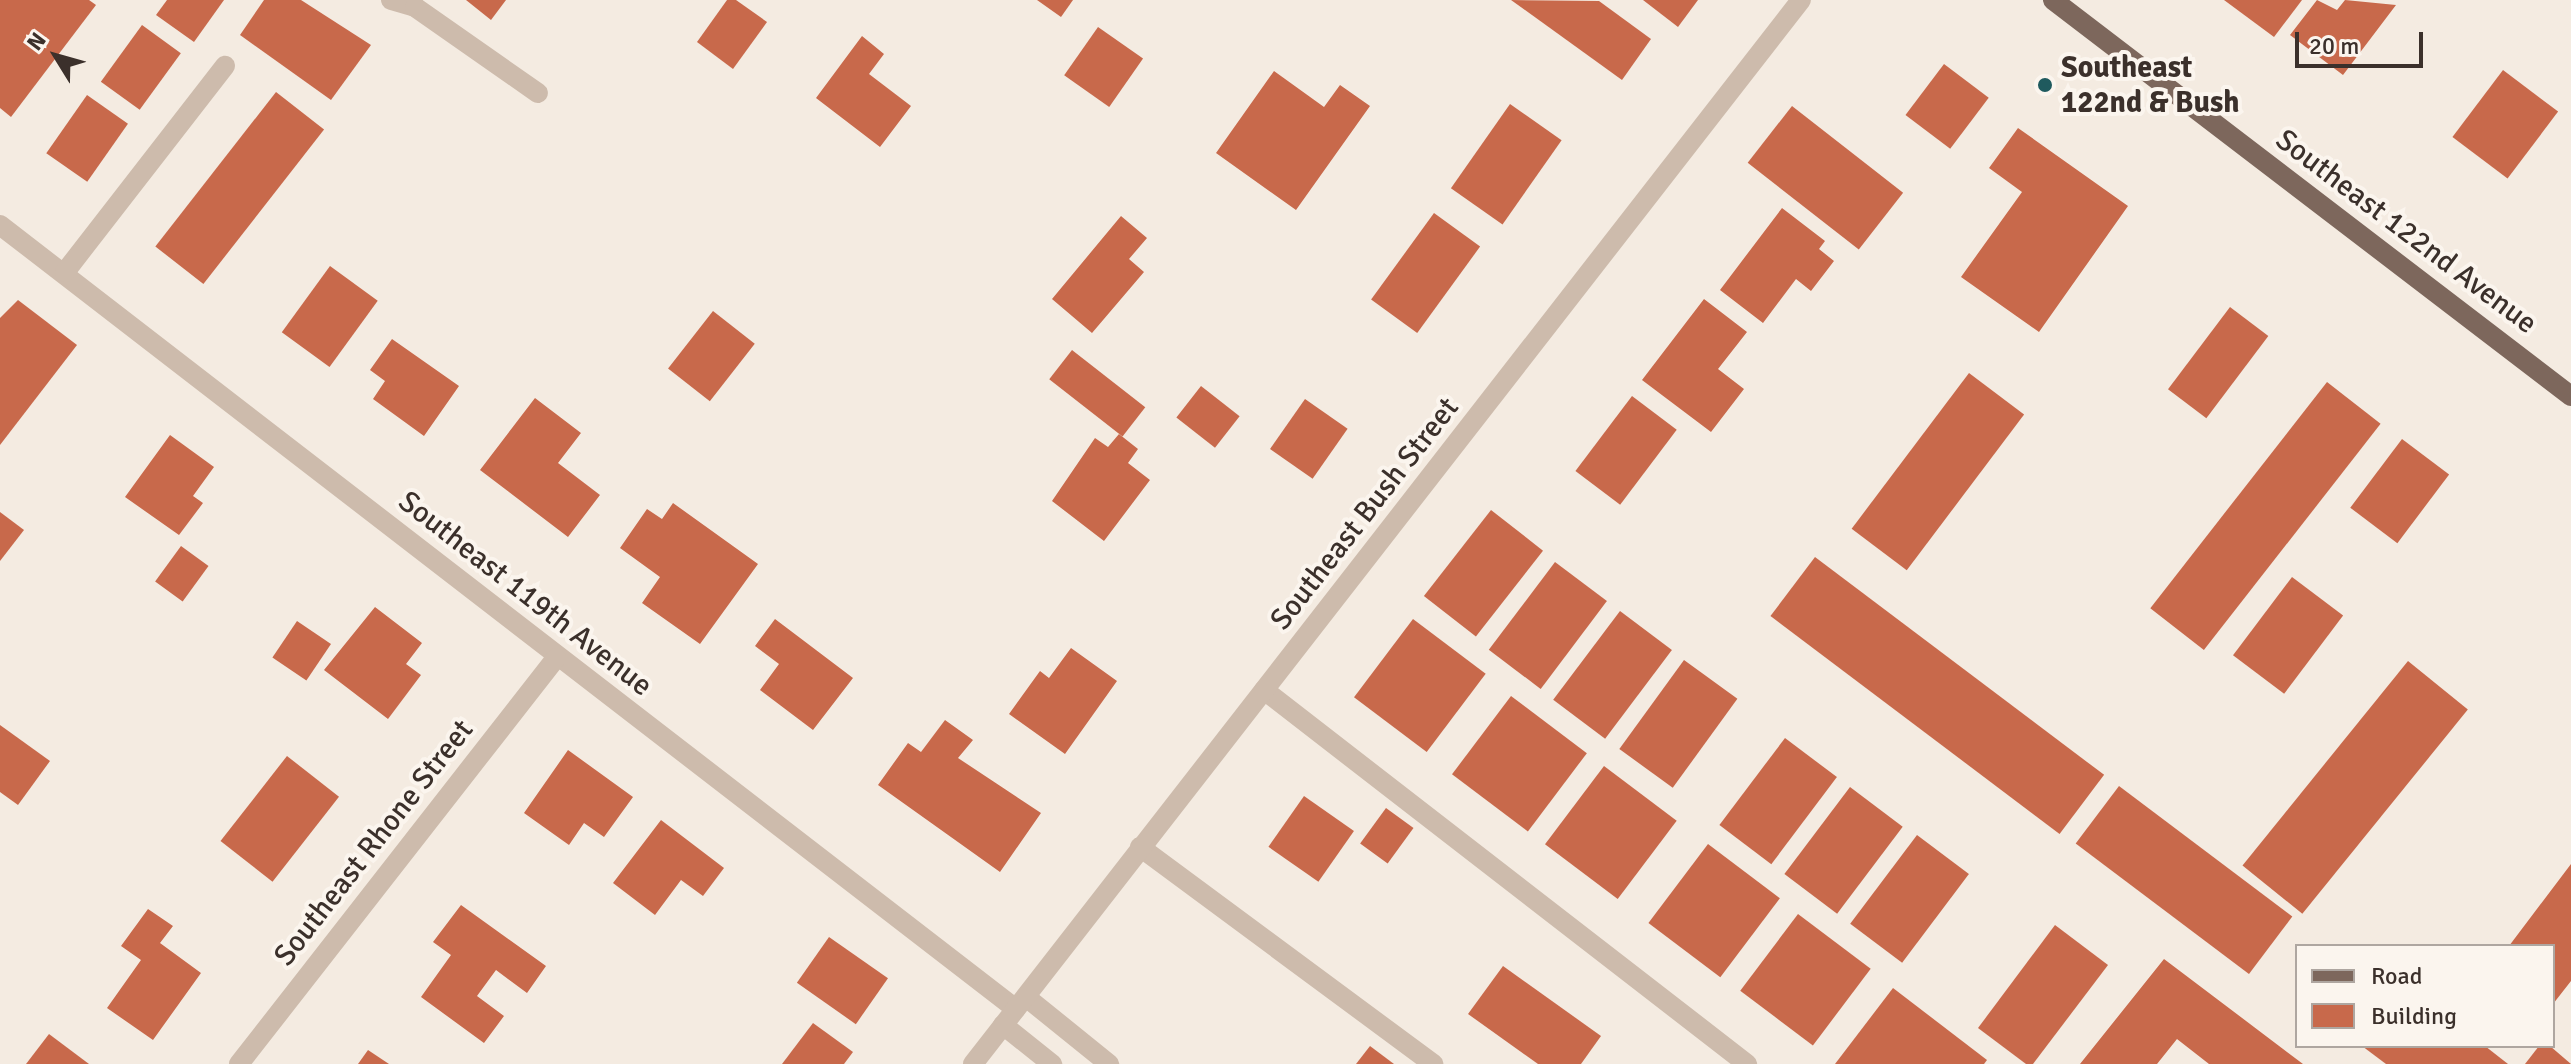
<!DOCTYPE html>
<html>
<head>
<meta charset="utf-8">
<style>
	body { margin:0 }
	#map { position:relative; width:2571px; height:1064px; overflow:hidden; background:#f4ebe1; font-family:Signika,sans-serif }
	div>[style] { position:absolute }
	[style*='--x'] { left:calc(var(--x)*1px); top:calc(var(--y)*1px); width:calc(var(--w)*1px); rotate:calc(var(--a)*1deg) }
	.building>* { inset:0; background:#c8694b; transform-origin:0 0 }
	.minor>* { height:20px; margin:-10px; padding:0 10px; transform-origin:10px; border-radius:10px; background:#cdbbac }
	.major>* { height:20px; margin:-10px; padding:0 10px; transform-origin:10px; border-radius:10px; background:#7d675c }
	.dots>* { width:22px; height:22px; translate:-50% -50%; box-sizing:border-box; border:4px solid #fbf5ee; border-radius:50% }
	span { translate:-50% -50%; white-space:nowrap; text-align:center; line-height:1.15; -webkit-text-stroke:8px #fbf5ee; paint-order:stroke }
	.poi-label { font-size:30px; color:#3b302b; font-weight:700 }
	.left { translate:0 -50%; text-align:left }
	.street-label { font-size:30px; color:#3b302b }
	.legend { position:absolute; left:2295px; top:944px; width:260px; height:104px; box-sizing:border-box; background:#fbf5ee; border:2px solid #aea6a0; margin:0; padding:10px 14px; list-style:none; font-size:24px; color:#3b302b }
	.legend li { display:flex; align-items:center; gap:16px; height:40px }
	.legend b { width:40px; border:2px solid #aea6a0 }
	.north { position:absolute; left:16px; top:16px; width:80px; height:80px; -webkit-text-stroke:6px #fbf5ee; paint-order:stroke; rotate:307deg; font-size:22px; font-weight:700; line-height:32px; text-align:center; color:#3b302b }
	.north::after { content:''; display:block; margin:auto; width:28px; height:36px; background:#3b302b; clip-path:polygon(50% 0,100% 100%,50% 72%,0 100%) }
	.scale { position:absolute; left:2295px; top:32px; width:128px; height:36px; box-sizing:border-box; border:4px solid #3b302b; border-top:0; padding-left:10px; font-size:24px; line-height:28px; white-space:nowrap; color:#3b302b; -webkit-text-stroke:6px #fbf5ee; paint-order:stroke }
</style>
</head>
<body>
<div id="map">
	<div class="building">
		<div style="clip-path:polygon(0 0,89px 0,96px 5px,11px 117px,0 108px)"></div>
		<div style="clip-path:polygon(167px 0,224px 0,194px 42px,156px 15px)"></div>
		<div style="clip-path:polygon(264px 0,301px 0,371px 45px,331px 100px,240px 35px)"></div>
		<div style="clip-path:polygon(466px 0,506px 0,491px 20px)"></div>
		<div style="clip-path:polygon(727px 0,736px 0,767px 22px,733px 69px,697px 42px)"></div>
		<div style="clip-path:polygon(1037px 0,1073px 0,1061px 17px)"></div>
		<div style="clip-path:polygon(1511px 0,1599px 1px,1651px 39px,1622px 80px)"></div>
		<div style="clip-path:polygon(1643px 0,1698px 0,1678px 27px)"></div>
		<div style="clip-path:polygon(2224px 0,2302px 0,2274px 37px)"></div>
		<div style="clip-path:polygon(2317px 0,2337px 10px,2345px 0,2396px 5px,2343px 75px,2290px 35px)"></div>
		<div style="left:142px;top:25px;width:48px;height:70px;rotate:36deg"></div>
		<div style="left:1098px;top:27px;width:55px;height:59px;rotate:35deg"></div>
		<div style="clip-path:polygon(862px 36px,884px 54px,869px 74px,911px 106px,880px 147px,816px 98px)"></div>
		<div style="left:1944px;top:64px;width:56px;height:64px;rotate:37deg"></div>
		<div style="left:2503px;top:70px;width:69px;height:84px;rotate:37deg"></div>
		<div style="clip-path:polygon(1274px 71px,1324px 107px,1340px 85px,1370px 106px,1296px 210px,1216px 153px)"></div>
		<div style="left:276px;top:92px;width:61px;height:196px;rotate:38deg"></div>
		<div style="left:87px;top:95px;width:50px;height:71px;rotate:35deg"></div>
		<div style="left:1510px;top:104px;width:63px;height:103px;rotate:35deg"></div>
		<div style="left:1792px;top:106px;width:141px;height:72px;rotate:38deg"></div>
		<div style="clip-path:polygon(2018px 128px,2128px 206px,2039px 332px,1961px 277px,2022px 192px,1989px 168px)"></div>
		<div style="clip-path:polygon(1782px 208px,1825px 241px,1819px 249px,1834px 261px,1811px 291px,1796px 279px,1763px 323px,1720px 290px)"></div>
		<div style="left:1434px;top:213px;width:57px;height:107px;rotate:36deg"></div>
		<div style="clip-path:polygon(1121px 216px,1147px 238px,1129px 259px,1144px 272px,1092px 333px,1052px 299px)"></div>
		<div style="left:330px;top:266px;width:59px;height:82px;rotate:36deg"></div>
		<div style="clip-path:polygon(1704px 299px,1747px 332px,1718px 369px,1744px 389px,1711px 432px,1642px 380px)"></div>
		<div style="clip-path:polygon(18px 300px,77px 345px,0 445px,0 318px)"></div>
		<div style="left:2230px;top:307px;width:48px;height:103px;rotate:37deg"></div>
		<div style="left:713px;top:311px;width:53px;height:73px;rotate:38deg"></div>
		<div style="clip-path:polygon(392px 339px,459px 386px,424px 436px,373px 399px,385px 381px,370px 370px)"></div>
		<div style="left:1072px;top:350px;width:93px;height:37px;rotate:38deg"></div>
		<div style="left:1969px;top:373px;width:69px;height:195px;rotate:37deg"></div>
		<div style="left:2327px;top:382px;width:68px;height:287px;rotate:38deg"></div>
		<div style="left:1201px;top:386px;width:49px;height:40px;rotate:38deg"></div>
		<div style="left:1632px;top:396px;width:56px;height:94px;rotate:37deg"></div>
		<div style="clip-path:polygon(535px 398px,581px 433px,558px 463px,600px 495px,568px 537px,480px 470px)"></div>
		<div style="left:1305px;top:399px;width:52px;height:61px;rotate:35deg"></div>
		<div style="clip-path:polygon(1119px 434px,1138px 449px,1128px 463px,1150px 480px,1104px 541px,1052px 501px,1095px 438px,1108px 447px)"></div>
		<div style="clip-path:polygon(170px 435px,214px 467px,193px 496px,203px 503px,179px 535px,125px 497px)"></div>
		<div style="left:2402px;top:439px;width:59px;height:86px;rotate:37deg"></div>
		<div style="clip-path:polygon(673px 503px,758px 564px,700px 644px,642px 603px,660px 577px,620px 548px,647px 509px,662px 519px)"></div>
		<div style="left:1491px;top:510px;width:66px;height:109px;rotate:38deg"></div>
		<div style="clip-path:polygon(0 512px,24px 530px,0 561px)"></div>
		<div style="left:181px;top:546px;width:34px;height:44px;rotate:36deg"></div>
		<div style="left:1815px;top:557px;width:362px;height:74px;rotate:37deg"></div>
		<div style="left:1555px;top:562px;width:65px;height:110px;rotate:37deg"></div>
		<div style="left:2292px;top:577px;width:64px;height:98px;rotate:37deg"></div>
		<div style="clip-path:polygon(375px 607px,422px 643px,406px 664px,421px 675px,388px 719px,324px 670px)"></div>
		<div style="left:1620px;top:611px;width:65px;height:111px;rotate:37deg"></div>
		<div style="clip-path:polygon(775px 619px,853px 678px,813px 730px,760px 690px,779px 664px,755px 646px)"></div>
		<div style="left:1413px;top:619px;width:91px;height:98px;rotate:37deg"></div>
		<div style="left:297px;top:621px;width:41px;height:44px;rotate:34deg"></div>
		<div style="clip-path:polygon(1071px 648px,1117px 681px,1065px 754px,1009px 714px,1040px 671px,1049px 678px)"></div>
		<div style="left:1684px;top:660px;width:66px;height:110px;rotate:36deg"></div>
		<div style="left:2408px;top:661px;width:77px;height:263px;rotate:39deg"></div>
		<div style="left:1511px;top:696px;width:95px;height:98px;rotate:37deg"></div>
		<div style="clip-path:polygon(945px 720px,973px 740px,958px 758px,1041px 813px,1000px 872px,878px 785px,908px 743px,921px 752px)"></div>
		<div style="clip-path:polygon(0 725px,50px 761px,18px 805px,0 792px)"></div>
		<div style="left:1785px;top:738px;width:65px;height:109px;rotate:37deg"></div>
		<div style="clip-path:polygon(568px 750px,633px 797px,604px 837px,584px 823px,569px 845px,524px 813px)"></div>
		<div style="left:287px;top:756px;width:66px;height:108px;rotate:38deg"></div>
		<div style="left:1604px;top:766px;width:91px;height:98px;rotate:37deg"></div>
		<div style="left:2119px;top:786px;width:217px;height:72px;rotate:37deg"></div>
		<div style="left:1850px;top:787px;width:66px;height:109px;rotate:37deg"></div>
		<div style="left:1304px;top:796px;width:61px;height:62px;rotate:35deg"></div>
		<div style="left:1386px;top:808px;width:34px;height:44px;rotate:36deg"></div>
		<div style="clip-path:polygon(661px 820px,724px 868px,703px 896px,681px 880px,655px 915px,613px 883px)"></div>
		<div style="left:1917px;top:835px;width:65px;height:111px;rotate:37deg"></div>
		<div style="left:1708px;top:844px;width:90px;height:99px;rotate:37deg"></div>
		<div style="clip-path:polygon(2571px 864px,2571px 981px,2553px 1004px,2553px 946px,2509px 946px)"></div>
		<div style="clip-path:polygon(461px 905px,546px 966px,527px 993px,496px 970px,477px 996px,504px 1016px,484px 1043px,421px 997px,451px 955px,433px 942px)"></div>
		<div style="clip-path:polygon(148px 909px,173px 926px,160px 943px,201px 973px,153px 1040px,107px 1008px,141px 960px,121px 946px)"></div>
		<div style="left:1798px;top:914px;width:91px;height:96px;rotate:37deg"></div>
		<div style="clip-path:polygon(2055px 925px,2108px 965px,2033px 1064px,2026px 1064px,1978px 1028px)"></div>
		<div style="left:829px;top:937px;width:72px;height:56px;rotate:35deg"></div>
		<div style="clip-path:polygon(2164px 959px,2303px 1064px,2209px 1064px,2177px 1039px,2157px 1064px,2080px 1064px)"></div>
		<div style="clip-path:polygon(1503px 966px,1601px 1036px,1581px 1064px,1538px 1064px,1468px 1014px)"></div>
		<div style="clip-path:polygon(1893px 988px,1987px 1060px,1984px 1064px,1835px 1064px)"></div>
		<div style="clip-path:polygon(813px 1023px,853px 1052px,844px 1064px,782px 1064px)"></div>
		<div style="clip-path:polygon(49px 1034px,89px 1064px,26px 1064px)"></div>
		<div style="clip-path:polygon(1370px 1046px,1394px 1064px,1356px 1064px)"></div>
		<div style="clip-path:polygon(2362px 1046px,2485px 1046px,2508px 1064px,2386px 1064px)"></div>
		<div style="clip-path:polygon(2539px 1046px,2550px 1046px,2571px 1064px,2525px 1064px)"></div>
		<div style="clip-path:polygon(368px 1050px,389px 1064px,358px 1064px)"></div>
	</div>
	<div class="minor">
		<div style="--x:391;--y:0;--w:25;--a:16"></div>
		<div style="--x:415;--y:7;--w:150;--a:35"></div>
		<div style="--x:0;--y:225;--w:1283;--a:37.66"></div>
		<div style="--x:65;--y:272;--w:261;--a:-52.2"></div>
		<div style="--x:1264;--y:690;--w:611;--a:37.75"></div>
		<div style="--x:1140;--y:847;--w:365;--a:36.5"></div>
		<div style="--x:1026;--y:997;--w:107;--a:38.9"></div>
		<div style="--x:1003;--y:1025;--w:63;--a:38.5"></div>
		<div style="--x:239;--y:1064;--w:515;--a:-52.02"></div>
		<div style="--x:973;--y:1064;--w:1348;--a:-52.11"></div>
	</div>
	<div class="major">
		<div style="--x:2053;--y:0;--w:652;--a:37.4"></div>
	</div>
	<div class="dots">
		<div style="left:2045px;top:85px;background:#1f5a5e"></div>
	</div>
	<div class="poi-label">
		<span class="left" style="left:2061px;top:85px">Southeast<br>122nd &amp; Bush</span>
	</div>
	<div class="street-label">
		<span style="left:2406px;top:232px;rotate:37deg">Southeast 122nd Avenue</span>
		<span style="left:1365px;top:514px;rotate:-52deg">Southeast Bush Street</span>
		<span style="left:525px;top:594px;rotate:38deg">Southeast 119th Avenue</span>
		<span style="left:374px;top:843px;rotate:-52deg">Southeast Rhone Street</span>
	</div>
	<ul class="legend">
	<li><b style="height:10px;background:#7d675c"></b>Road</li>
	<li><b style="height:22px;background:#c8694b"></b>Building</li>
	</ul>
	<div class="north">N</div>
	<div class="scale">20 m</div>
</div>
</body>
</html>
